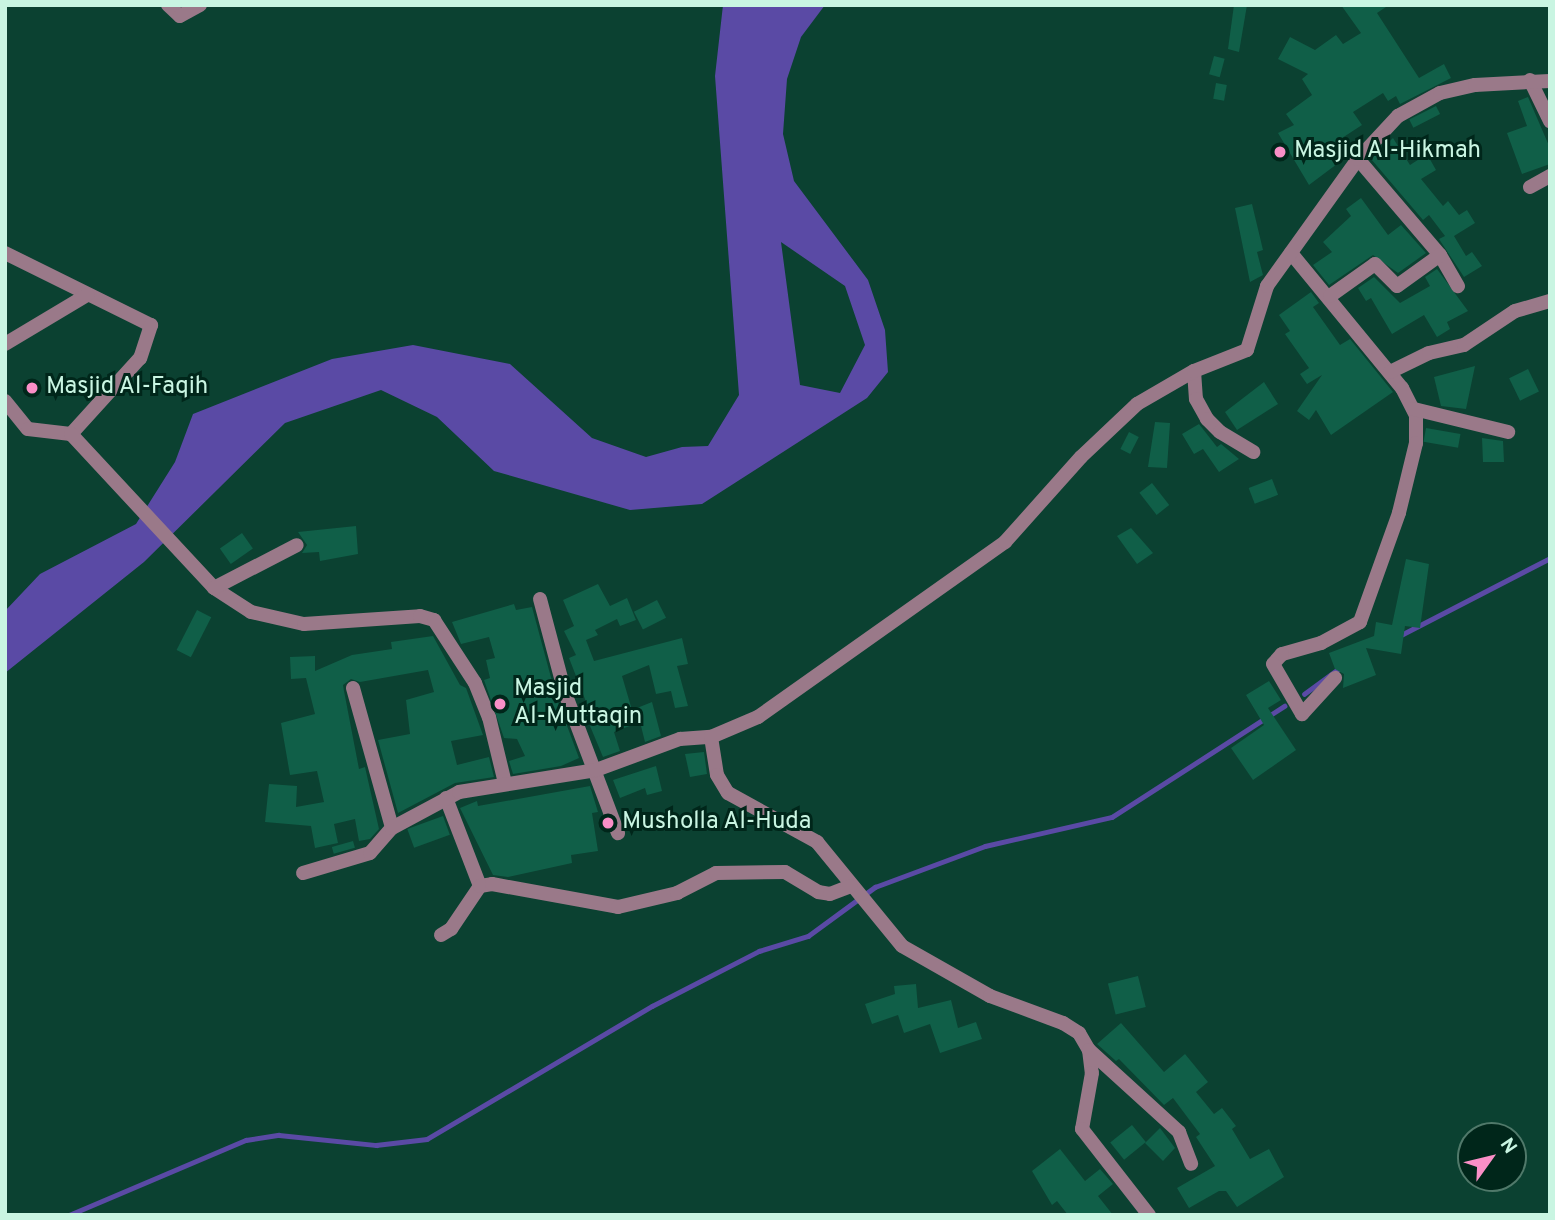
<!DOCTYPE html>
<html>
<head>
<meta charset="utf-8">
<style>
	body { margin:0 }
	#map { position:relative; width:1555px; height:1220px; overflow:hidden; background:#0b4131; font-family:Overpass,sans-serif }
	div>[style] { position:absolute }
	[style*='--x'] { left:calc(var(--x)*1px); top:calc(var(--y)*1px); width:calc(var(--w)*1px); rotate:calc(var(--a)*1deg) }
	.water>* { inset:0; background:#5a4aa5 }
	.stream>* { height:4.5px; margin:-2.25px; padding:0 2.25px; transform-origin:2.25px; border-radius:2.25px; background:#5a4aa5 }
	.building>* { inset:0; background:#105f48; transform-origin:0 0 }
	.minor>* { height:14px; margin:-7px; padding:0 7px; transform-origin:7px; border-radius:7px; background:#9a7989 }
	.dots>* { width:19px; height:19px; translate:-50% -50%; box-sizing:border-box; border:4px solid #00261a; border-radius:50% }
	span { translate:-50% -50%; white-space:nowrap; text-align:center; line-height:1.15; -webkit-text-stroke:6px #00261a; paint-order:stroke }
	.poi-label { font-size:24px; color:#c9f5e2 }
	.left { translate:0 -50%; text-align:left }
	.frame { position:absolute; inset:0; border:7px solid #c9f5e2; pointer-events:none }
	.north { position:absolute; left:1457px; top:1122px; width:70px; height:70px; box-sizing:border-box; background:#00261a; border:2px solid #50796a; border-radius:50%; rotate:56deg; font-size:19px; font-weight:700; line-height:28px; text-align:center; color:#c9f5e2 }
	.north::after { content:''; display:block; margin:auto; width:24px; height:32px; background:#fa8fc7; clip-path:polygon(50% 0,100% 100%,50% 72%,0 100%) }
</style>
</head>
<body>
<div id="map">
	<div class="water">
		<div style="clip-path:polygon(evenodd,723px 5px,825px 5px,801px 37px,787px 79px,783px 134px,794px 181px,868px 280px,885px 330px,888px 372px,867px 398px,702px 504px,630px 510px,494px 471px,437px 417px,381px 390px,285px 423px,144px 562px,5px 673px,5px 611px,40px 574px,136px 524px,175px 462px,193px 414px,332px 359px,413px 345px,510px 364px,592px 438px,646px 457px,682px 447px,708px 446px,739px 395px,715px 76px,723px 5px,781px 242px,845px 286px,865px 345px,840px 393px,800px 385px,781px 242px)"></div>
	</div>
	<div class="stream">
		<div style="--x:1401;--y:635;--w:168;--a:-27.3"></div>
		<div style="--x:1304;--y:694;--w:46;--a:-36.1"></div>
		<div style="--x:69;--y:1215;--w:192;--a:-23"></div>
		<div style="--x:246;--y:1140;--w:33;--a:-9"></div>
		<div style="--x:279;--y:1135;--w:98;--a:5.9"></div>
		<div style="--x:376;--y:1145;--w:51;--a:-6.7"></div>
		<div style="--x:427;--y:1139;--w:261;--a:-30.6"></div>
		<div style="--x:652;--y:1006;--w:120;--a:-27.2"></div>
		<div style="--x:759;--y:951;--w:51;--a:-17"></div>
		<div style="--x:808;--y:936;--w:83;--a:-36.2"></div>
		<div style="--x:875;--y:887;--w:117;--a:-20.4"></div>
		<div style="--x:985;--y:846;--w:130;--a:-12.9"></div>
		<div style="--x:1112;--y:817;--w:205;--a:-32.8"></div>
	</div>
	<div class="building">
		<div style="clip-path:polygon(1234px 5px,1247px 5px,1239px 52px,1228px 49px)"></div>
		<div style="clip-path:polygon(1341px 5px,1389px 5px,1377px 13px,1419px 78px,1444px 64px,1451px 78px,1400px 104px,1396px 96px,1388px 101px,1383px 93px,1353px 112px,1362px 125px,1339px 140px,1349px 155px,1309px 185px,1278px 133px,1294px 125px,1286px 114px,1312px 95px,1302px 79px,1308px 74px,1278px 59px,1290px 37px,1315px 50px,1336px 35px,1343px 44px,1361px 33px)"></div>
		<div style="left:1214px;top:56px;width:11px;height:19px;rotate:15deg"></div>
		<div style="left:1216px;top:83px;width:11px;height:16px;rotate:10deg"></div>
		<div style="clip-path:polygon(1528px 97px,1550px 148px,1550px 164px,1522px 174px,1507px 133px,1527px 126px,1518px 101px)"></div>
		<div style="left:1436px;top:106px;width:9px;height:30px;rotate:63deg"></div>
		<div style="clip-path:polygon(1393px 138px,1410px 165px,1427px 154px,1436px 170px,1421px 179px,1443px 206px,1448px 201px,1459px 215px,1467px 210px,1475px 223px,1454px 236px,1466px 256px,1472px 252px,1482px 266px,1464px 277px,1439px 239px,1445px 236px,1429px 215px,1423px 220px,1371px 159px)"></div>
		<div style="clip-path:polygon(1361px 198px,1388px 235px,1401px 225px,1426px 253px,1398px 273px,1373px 255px,1329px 285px,1313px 265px,1332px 252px,1323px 242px,1351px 216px,1346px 209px)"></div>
		<div style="clip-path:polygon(1252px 204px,1263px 250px,1257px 252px,1263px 275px,1250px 282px,1235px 208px)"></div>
		<div style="clip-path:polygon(1437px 269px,1468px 311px,1447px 322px,1450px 329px,1437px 337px,1424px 315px,1392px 334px,1371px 298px,1366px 301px,1358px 288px,1374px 277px,1400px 303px,1430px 286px,1425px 277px)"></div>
		<div style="clip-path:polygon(1311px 292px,1319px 303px,1313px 307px,1340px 345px,1350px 339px,1393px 392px,1331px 435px,1316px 410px,1309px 420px,1297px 411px,1322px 375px,1307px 384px,1300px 374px,1309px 368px,1285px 334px,1290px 331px,1279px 315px)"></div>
		<div style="clip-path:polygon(1475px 366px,1466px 409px,1441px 406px,1434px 377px)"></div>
		<div style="left:1528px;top:369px;width:25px;height:21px;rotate:64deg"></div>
		<div style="clip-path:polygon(1264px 382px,1278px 404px,1237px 430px,1225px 412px)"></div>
		<div style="clip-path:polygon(1155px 422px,1170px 423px,1167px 468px,1148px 467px)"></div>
		<div style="clip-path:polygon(1199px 424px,1217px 447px,1221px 444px,1239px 459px,1219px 472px,1203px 449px,1194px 454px,1182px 434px)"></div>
		<div style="left:1426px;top:428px;width:35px;height:14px;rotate:10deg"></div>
		<div style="left:1129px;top:432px;width:11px;height:19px;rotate:27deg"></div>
		<div style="clip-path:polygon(1482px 438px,1503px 441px,1504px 462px,1483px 462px)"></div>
		<div style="left:1272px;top:479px;width:17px;height:25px;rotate:69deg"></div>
		<div style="left:1152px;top:483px;width:28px;height:16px;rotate:52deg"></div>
		<div style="clip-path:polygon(356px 526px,358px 554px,320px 561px,319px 552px,302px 553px,307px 545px,298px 532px)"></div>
		<div style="clip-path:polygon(1131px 528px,1153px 553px,1137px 564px,1117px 536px)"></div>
		<div style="left:242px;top:533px;width:19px;height:27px;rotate:55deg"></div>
		<div style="clip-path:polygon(1406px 559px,1429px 564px,1420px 628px,1405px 626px,1401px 654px,1366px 648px,1376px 675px,1343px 688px,1344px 674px,1335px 669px,1329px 653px,1374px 636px,1376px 622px,1392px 625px)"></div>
		<div style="clip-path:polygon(598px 584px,610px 606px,627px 598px,636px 620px,620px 626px,617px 619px,595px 630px,598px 635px,586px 640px,594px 661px,682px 638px,688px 664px,677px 666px,688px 706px,675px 708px,671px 691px,656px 694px,649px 665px,622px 676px,632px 710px,652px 702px,661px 736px,645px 742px,640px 722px,614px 732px,620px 751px,603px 757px,585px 714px,590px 712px,569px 658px,576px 655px,564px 631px,574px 626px,563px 600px)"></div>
		<div style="left:657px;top:600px;width:20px;height:26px;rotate:63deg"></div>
		<div style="clip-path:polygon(514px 604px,516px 610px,532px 607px,556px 696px,579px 758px,561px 766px,513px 774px,509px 761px,525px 756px,517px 739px,504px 738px,484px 680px,490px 678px,486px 660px,495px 658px,489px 637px,461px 644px,452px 622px)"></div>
		<div style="left:197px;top:610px;width:16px;height:45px;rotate:27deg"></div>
		<div style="clip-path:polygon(433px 636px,460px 685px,466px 688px,483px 735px,451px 741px,457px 765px,489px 757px,494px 777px,455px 783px,398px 813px,378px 740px,410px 734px,406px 700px,434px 692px,428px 670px,360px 682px,351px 679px,343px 685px,344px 691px,359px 769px,365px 767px,379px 829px,370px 839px,359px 841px,355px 819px,334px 824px,338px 843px,315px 848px,311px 826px,265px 822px,269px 784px,297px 786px,296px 807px,324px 802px,317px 771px,290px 775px,281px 723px,315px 714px,306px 678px,291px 679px,290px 657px,315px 656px,315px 671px,352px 655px,392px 649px,391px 642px)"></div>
		<div style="clip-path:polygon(1269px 681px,1281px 700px,1268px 708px,1296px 750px,1253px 780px,1231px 748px,1264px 725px,1246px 695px)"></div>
		<div style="clip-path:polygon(704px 752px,707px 774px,690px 777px,685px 754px)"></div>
		<div style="clip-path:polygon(656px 766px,662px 791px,647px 795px,645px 788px,620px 798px,613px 780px)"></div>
		<div style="clip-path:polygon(590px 786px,598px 812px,592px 813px,598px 851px,571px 855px,572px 863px,508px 877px,493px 875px,460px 808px,477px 801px,478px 806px)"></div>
		<div style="left:443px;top:816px;width:20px;height:38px;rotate:70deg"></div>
		<div style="left:353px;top:841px;width:7px;height:22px;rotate:74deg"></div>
		<div style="left:1138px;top:976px;width:32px;height:31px;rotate:76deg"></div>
		<div style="clip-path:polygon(916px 984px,918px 1008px,951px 1000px,958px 1028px,976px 1022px,982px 1039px,940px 1053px,930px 1024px,904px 1033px,898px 1015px,872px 1024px,865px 1004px,895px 994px,894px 986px)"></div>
		<div style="clip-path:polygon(1121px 1023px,1164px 1072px,1185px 1054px,1208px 1082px,1196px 1092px,1214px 1114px,1222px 1108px,1236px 1126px,1232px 1129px,1250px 1159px,1269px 1149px,1284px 1177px,1237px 1207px,1226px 1191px,1219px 1191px,1189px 1208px,1177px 1188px,1215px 1166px,1196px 1137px,1200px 1134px,1173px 1098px,1164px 1105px,1119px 1059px,1116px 1061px,1097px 1044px)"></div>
		<div style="left:1132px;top:1125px;width:22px;height:28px;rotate:51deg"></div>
		<div style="clip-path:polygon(1160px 1128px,1175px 1148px,1163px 1161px,1145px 1143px)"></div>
		<div style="clip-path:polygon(1060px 1149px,1085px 1181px,1100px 1169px,1113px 1184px,1098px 1196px,1113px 1215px,1068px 1215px,1057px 1201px,1052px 1205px,1032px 1171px)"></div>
	</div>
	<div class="minor">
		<div style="--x:168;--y:5;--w:16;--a:43"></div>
		<div style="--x:180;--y:16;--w:23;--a:-29"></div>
		<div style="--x:1530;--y:80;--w:46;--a:64"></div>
		<div style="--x:1358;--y:159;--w:126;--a:49.5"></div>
		<div style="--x:1440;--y:255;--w:36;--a:60"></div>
		<div style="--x:1530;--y:187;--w:23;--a:-29"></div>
		<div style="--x:5;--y:253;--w:163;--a:26.3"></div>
		<div style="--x:151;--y:325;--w:35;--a:108"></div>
		<div style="--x:140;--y:358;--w:103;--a:132.2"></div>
		<div style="--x:1291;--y:253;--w:175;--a:50.6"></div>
		<div style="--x:1402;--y:388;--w:31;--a:63"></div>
		<div style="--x:1416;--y:416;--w:27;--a:90"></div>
		<div style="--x:1416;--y:443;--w:72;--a:103.7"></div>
		<div style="--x:1399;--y:513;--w:116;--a:109.7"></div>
		<div style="--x:1360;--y:622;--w:44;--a:151.7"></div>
		<div style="--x:1321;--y:643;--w:41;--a:164.2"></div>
		<div style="--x:1282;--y:654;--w:13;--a:132"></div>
		<div style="--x:1273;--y:664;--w:58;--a:59.9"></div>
		<div style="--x:1302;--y:714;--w:49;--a:-47.5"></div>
		<div style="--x:1330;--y:296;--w:55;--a:-35.4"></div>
		<div style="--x:1375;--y:264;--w:31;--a:45"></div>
		<div style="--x:1397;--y:286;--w:53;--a:-35.8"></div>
		<div style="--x:5;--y:344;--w:96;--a:-30.9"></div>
		<div style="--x:1194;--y:371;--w:28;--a:86"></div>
		<div style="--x:1196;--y:399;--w:23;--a:61"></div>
		<div style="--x:1207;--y:419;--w:18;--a:45"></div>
		<div style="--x:1220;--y:432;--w:39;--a:31"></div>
		<div style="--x:1390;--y:372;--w:43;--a:-26"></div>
		<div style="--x:1429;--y:353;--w:36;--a:-13"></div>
		<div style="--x:1464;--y:345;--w:61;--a:-33.7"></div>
		<div style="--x:1515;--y:311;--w:36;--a:-16"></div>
		<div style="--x:5;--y:401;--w:36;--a:51"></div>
		<div style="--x:28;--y:429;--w:43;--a:6.6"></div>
		<div style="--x:71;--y:434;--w:210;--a:47.1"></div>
		<div style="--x:214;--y:588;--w:44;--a:33"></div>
		<div style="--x:251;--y:612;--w:54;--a:12.8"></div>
		<div style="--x:304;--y:624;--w:116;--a:-3.9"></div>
		<div style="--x:420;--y:616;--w:15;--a:16"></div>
		<div style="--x:434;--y:620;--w:75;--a:56.9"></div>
		<div style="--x:475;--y:683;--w:37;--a:68"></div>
		<div style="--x:489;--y:717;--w:68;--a:76.4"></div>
		<div style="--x:1414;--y:409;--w:97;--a:13.7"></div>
		<div style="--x:214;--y:588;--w:93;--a:-27.4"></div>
		<div style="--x:540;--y:599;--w:97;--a:75.1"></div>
		<div style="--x:565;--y:693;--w:150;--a:69.3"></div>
		<div style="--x:353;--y:688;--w:145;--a:74.4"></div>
		<div style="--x:711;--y:737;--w:38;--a:81"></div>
		<div style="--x:717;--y:775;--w:21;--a:59"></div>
		<div style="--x:728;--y:793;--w:102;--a:28.8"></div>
		<div style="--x:817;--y:842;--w:134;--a:50.7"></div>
		<div style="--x:902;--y:946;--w:101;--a:29.6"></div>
		<div style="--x:990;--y:996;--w:78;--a:20.3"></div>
		<div style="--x:1063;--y:1023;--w:19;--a:32"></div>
		<div style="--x:1079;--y:1033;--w:20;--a:60"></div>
		<div style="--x:1089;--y:1050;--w:23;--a:83"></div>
		<div style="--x:1092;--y:1073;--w:57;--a:100.1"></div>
		<div style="--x:1082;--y:1129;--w:109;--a:52.1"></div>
		<div style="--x:446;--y:798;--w:94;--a:68.9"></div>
		<div style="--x:303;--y:873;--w:70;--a:-16.6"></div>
		<div style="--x:370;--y:853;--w:33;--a:-49"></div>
		<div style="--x:392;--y:828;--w:76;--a:-28.2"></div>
		<div style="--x:459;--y:792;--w:139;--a:-9.1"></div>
		<div style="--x:596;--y:770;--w:90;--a:-20.3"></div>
		<div style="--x:680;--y:739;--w:31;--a:-4"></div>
		<div style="--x:711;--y:737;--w:51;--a:-23.1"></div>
		<div style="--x:758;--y:717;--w:303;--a:-35.3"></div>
		<div style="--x:1005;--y:542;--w:114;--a:-48.2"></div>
		<div style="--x:1081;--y:457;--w:77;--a:-43.4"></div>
		<div style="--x:1137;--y:404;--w:66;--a:-30.1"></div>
		<div style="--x:1194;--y:371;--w:57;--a:-21.6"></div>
		<div style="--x:1247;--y:350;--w:67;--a:-72.6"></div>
		<div style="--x:1267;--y:286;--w:156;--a:-54.4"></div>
		<div style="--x:1358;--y:159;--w:59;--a:-47.1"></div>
		<div style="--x:1398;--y:116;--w:48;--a:-28.7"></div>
		<div style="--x:1440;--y:93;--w:36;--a:-13"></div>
		<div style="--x:1475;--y:85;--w:75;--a:-3.1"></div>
		<div style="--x:441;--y:935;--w:12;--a:-31"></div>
		<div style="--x:451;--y:929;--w:52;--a:-56"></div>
		<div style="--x:480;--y:886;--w:12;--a:-9"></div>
		<div style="--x:492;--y:884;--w:128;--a:10.3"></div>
		<div style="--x:618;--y:907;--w:61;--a:-13.3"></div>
		<div style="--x:677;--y:893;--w:44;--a:-27.1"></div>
		<div style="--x:716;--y:873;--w:69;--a:-0.8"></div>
		<div style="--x:785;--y:872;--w:39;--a:31"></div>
		<div style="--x:818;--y:892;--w:12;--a:9"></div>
		<div style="--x:830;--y:894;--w:22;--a:-21"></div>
		<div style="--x:1089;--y:1050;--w:122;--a:42.3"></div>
		<div style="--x:1179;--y:1132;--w:34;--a:69"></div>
	</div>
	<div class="dots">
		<div style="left:1280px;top:152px;background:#fa8fc7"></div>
		<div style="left:32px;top:388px;background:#fa8fc7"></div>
		<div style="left:500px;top:704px;background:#fa8fc7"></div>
		<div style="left:608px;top:823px;background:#fa8fc7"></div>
	</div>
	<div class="poi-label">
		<span class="left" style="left:1294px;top:152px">Masjid Al-Hikmah</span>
		<span class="left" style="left:46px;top:388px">Masjid Al-Faqih</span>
		<span class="left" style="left:514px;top:704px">Masjid<br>Al-Muttaqin</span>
		<span class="left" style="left:622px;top:823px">Musholla Al-Huda</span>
	</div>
	<div class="frame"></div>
	<div class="north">N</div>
</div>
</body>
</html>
